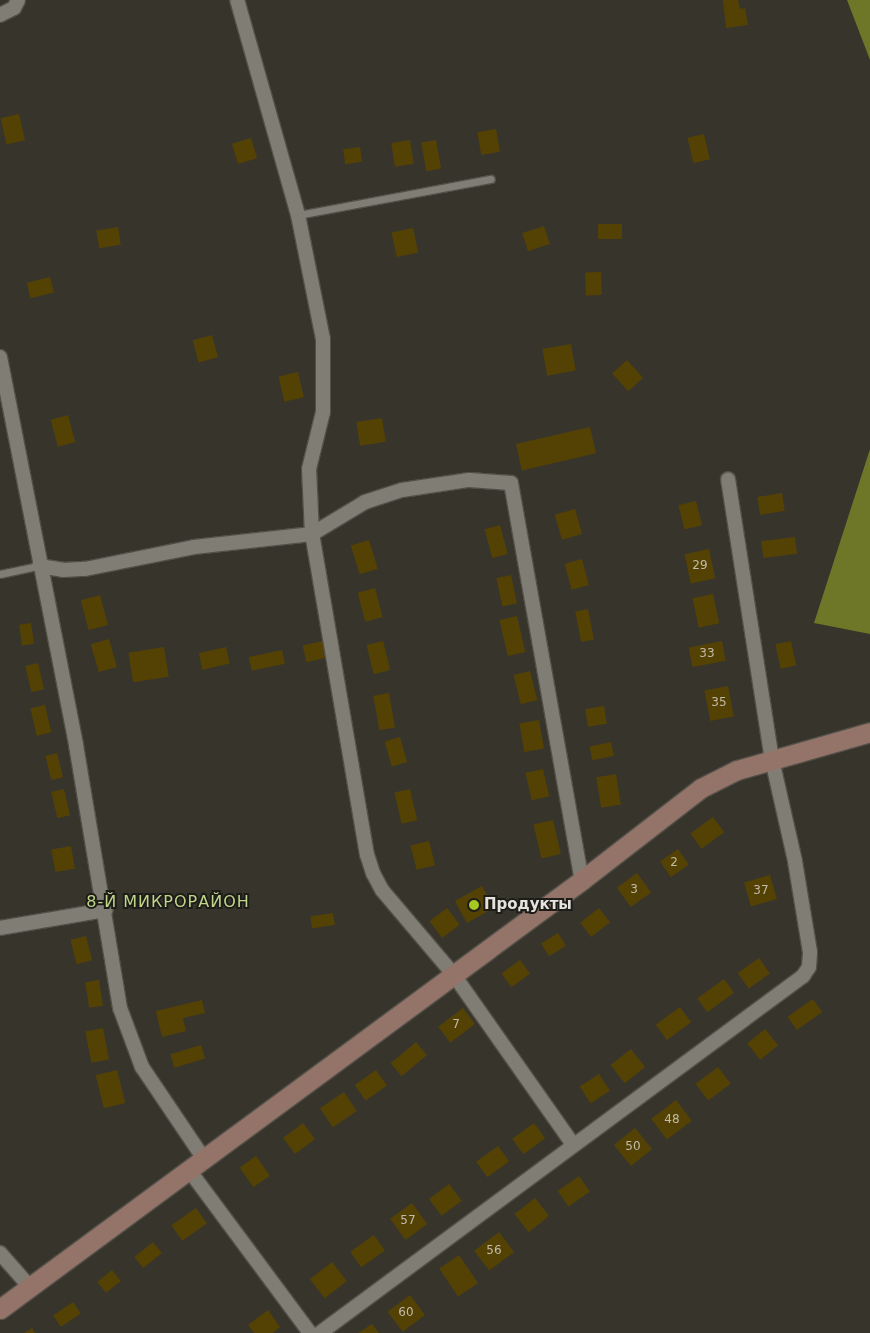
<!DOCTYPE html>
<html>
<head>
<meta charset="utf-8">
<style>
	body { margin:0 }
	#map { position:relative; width:870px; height:1333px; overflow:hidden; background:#37342c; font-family:"DejaVu Sans",sans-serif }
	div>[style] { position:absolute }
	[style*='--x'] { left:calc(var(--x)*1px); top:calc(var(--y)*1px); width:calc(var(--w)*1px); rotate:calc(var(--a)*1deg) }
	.forest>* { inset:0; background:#6e7627 }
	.building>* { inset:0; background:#544205; transform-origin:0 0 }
	.roads { filter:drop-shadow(1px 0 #525049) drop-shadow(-1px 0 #525049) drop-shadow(0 1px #525049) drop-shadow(0 -1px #525049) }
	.lane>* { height:7px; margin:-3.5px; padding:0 3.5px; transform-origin:3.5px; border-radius:3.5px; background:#807d74 }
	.street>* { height:14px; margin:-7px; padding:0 7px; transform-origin:7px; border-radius:7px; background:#807d74 }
	.secondary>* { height:19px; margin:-9.5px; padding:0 9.5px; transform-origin:9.5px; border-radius:9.5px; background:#947468 }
	.dots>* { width:14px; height:14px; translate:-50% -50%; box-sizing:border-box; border:2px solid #1d1c18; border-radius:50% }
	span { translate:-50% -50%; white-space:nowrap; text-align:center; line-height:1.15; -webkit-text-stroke:4px #1d1c18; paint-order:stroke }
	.number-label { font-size:12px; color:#c1bba8 }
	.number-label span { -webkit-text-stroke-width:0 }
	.poi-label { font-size:15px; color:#e5e3de; font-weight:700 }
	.left { translate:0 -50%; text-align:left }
	.neighbourhood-label { font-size:16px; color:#bfd58a; letter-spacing:1px }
</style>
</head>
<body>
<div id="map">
	<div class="forest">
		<div style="clip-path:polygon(847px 0,870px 0,870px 60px)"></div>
		<div style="clip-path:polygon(870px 449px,870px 634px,814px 623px)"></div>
	</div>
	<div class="building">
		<div style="clip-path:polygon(723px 0,738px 0,740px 9px,745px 8px,748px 25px,726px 28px)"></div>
		<div style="left:19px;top:114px;width:27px;height:19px;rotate:77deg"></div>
		<div style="left:496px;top:129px;width:23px;height:19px;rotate:80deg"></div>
		<div style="left:704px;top:134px;width:26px;height:17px;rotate:77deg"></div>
		<div style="left:251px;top:138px;width:21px;height:20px;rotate:73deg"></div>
		<div style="left:410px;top:140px;width:24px;height:19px;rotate:81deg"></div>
		<div style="left:436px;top:140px;width:29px;height:15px;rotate:80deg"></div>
		<div style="left:360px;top:147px;width:15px;height:17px;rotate:82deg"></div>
		<div style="left:598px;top:224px;width:24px;height:15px"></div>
		<div style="left:544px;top:226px;width:19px;height:23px;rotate:72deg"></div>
		<div style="left:118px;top:227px;width:18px;height:22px;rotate:81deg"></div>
		<div style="left:413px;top:228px;width:25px;height:22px;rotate:78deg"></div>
		<div style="left:601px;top:272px;width:23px;height:16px;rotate:88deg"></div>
		<div style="left:50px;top:277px;width:16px;height:24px;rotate:76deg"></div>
		<div style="left:212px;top:335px;width:23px;height:20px;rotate:75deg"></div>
		<div style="left:571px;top:344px;width:27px;height:29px;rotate:80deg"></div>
		<div style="left:627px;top:360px;width:24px;height:20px;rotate:48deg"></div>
		<div style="left:298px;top:372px;width:26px;height:20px;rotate:77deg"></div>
		<div style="left:68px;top:415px;width:28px;height:18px;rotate:75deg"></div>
		<div style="left:382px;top:418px;width:24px;height:26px;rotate:81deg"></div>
		<div style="left:590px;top:427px;width:27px;height:76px;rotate:77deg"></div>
		<div style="left:782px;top:493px;width:18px;height:25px;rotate:81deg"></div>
		<div style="left:696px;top:501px;width:25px;height:18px;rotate:76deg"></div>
		<div style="left:575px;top:509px;width:26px;height:21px;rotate:74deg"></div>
		<div style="left:500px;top:525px;width:30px;height:16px;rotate:75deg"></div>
		<div style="left:795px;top:537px;width:17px;height:34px;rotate:83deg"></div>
		<div style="left:369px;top:540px;width:30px;height:19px;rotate:73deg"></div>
		<div style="left:709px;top:549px;width:30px;height:25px;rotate:78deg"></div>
		<div style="left:582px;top:559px;width:27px;height:18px;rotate:75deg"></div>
		<div style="left:511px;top:575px;width:29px;height:15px;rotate:78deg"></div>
		<div style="left:375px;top:588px;width:30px;height:18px;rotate:75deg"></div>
		<div style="left:713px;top:594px;width:30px;height:21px;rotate:78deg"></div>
		<div style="left:100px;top:595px;width:31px;height:20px;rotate:75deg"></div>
		<div style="left:588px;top:609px;width:31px;height:13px;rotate:79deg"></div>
		<div style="left:517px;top:616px;width:37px;height:18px;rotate:77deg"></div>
		<div style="left:31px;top:623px;width:21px;height:12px;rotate:82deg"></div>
		<div style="left:109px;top:639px;width:29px;height:19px;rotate:74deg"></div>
		<div style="left:327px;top:640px;width:17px;height:25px;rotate:77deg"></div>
		<div style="left:383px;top:641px;width:30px;height:17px;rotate:76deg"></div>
		<div style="left:722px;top:641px;width:20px;height:34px;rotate:79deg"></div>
		<div style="left:791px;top:641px;width:25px;height:16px;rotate:78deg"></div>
		<div style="left:164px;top:647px;width:30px;height:36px;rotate:81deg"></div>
		<div style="left:226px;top:647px;width:17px;height:28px;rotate:77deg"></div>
		<div style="left:282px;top:650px;width:14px;height:34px;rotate:78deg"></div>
		<div style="left:38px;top:663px;width:27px;height:13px;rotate:77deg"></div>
		<div style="left:530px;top:671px;width:30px;height:17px;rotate:76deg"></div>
		<div style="left:728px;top:686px;width:31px;height:24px;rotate:79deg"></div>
		<div style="left:389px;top:693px;width:35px;height:16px;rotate:80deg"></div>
		<div style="left:45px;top:705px;width:28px;height:15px;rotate:77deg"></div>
		<div style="left:604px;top:706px;width:18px;height:19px;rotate:81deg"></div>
		<div style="left:539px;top:720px;width:29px;height:20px;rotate:80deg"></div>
		<div style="left:400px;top:737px;width:26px;height:16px;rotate:74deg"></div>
		<div style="left:611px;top:742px;width:14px;height:22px;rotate:78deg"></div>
		<div style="left:57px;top:753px;width:25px;height:12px;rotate:76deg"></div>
		<div style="left:543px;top:769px;width:28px;height:18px;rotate:77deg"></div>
		<div style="left:616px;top:774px;width:31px;height:20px;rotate:81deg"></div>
		<div style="left:64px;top:789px;width:27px;height:13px;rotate:77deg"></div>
		<div style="left:410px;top:789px;width:32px;height:16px;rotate:77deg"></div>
		<div style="left:713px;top:817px;width:19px;height:28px;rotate:54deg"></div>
		<div style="left:553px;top:820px;width:35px;height:20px;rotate:77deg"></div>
		<div style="left:429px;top:841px;width:25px;height:19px;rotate:76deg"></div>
		<div style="left:71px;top:846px;width:23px;height:20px;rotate:80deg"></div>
		<div style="left:678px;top:849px;width:19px;height:22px;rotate:55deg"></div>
		<div style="left:637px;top:873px;width:24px;height:25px;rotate:54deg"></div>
		<div style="left:770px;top:875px;width:25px;height:27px;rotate:74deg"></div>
		<div style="left:482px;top:886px;width:25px;height:31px;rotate:61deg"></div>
		<div style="left:447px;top:908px;width:21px;height:22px;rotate:53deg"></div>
		<div style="left:599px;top:908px;width:18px;height:24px;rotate:52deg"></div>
		<div style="left:333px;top:913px;width:12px;height:23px;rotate:81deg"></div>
		<div style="left:558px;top:933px;width:15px;height:20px;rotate:58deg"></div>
		<div style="left:86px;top:936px;width:25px;height:16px;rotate:76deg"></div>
		<div style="left:759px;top:958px;width:19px;height:26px;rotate:55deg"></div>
		<div style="left:520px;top:960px;width:17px;height:23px;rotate:54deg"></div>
		<div style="left:724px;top:979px;width:17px;height:33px;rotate:54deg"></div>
		<div style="left:99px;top:980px;width:26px;height:14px;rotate:81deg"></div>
		<div style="left:813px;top:999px;width:16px;height:31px;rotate:55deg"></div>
		<div style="clip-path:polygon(202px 1000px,205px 1013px,183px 1018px,186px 1031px,162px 1037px,156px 1011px)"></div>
		<div style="left:680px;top:1007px;width:19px;height:30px;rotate:54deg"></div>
		<div style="left:463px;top:1008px;width:20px;height:31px;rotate:53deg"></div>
		<div style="left:103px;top:1028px;width:32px;height:18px;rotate:79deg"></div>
		<div style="left:765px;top:1029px;width:21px;height:23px;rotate:51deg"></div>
		<div style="left:416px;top:1042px;width:17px;height:33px;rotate:50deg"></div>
		<div style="left:201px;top:1045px;width:14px;height:32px;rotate:73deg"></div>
		<div style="left:631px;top:1049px;width:23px;height:26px;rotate:52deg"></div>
		<div style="left:718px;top:1067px;width:21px;height:28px;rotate:53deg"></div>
		<div style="left:117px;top:1070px;width:34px;height:22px;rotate:76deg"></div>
		<div style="left:376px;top:1070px;width:19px;height:26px;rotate:55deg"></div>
		<div style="left:599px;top:1074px;width:20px;height:23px;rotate:57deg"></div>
		<div style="left:344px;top:1092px;width:23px;height:29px;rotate:56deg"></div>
		<div style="left:676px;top:1100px;width:26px;height:31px;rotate:53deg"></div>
		<div style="left:303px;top:1123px;width:20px;height:25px;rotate:53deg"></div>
		<div style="left:534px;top:1123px;width:19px;height:27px;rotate:54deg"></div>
		<div style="left:635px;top:1128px;width:27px;height:27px;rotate:51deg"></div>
		<div style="left:498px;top:1146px;width:19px;height:27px;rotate:54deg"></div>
		<div style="left:256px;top:1156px;width:24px;height:20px;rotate:55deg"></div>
		<div style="left:579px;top:1176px;width:19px;height:26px;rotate:55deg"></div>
		<div style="left:449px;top:1184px;width:21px;height:25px;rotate:53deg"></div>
		<div style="left:535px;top:1198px;width:23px;height:26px;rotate:52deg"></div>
		<div style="left:412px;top:1203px;width:26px;height:27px;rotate:54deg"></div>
		<div style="left:196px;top:1208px;width:19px;height:30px;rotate:55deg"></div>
		<div style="left:499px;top:1232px;width:25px;height:31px;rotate:53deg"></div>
		<div style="left:374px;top:1235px;width:19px;height:29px;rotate:55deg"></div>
		<div style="left:153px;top:1242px;width:14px;height:24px;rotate:51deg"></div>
		<div style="left:459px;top:1255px;width:34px;height:24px;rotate:56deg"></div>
		<div style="left:332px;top:1262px;width:24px;height:28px;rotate:52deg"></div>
		<div style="left:112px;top:1270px;width:14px;height:19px;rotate:51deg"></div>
		<div style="left:410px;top:1295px;width:25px;height:28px;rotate:53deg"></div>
		<div style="left:73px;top:1302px;width:14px;height:24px;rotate:56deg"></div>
		<div style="clip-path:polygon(268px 1310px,280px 1327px,273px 1333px,254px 1333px,248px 1325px)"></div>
		<div style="clip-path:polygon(372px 1324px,379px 1333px,358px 1333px)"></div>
		<div style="clip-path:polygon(32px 1328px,35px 1333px,24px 1333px)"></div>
	</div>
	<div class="roads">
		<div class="lane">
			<div style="--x:298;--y:215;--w:196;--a:-10.6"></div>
			<div style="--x:0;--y:574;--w:40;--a:-12"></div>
		</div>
		<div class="street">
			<div style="--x:0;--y:15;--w:16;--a:-27"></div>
			<div style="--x:14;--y:8;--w:9;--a:-63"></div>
			<div style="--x:0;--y:357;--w:395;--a:78.9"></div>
			<div style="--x:76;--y:745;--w:267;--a:80.5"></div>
			<div style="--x:120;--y:1008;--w:63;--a:69.6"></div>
			<div style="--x:142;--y:1067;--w:111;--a:56"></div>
			<div style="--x:39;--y:566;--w:24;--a:9"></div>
			<div style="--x:63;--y:570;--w:22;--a:-3"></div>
			<div style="--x:85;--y:569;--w:111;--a:-11.4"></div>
			<div style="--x:194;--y:547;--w:119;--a:-6.3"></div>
			<div style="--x:312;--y:534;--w:65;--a:-92.6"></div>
			<div style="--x:309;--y:469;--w:59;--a:-76.2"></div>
			<div style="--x:323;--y:412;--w:73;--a:-90"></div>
			<div style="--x:323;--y:339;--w:126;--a:-101.4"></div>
			<div style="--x:298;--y:215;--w:223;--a:-105.8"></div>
			<div style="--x:0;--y:928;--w:107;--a:-9.7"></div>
			<div style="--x:572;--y:1143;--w:205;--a:-125.1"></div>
			<div style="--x:454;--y:975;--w:111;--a:-130.3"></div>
			<div style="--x:382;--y:890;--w:19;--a:-118"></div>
			<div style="--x:373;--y:873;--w:19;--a:-108"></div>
			<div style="--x:367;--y:855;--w:326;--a:-99.7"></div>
			<div style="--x:312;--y:534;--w:62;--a:-31.1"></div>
			<div style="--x:365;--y:502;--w:39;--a:-18"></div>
			<div style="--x:402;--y:490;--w:68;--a:-8.5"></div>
			<div style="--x:469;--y:480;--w:42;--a:4.1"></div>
			<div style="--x:511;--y:483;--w:403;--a:79.9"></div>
			<div style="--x:189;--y:1170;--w:203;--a:53.4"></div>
			<div style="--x:0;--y:1253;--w:45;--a:48.6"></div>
			<div style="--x:320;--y:1333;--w:601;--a:-36.47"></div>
			<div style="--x:803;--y:976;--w:11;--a:-56"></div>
			<div style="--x:809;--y:967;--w:15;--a:-86"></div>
			<div style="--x:810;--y:952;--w:92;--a:-99.4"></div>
			<div style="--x:795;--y:861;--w:104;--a:-102.8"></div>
			<div style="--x:772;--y:760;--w:284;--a:-98.9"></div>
		</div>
		<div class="secondary">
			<div style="--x:0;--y:1309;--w:723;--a:-36.39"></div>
			<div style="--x:582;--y:880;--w:150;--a:-37.7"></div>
			<div style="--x:701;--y:788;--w:40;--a:-26.6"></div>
			<div style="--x:737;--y:770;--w:138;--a:-15.9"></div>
		</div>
	</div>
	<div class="dots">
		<div style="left:474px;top:905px;background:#a5c822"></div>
	</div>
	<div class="number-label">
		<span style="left:700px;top:566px">29</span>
		<span style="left:707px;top:654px">33</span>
		<span style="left:719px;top:703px">35</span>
		<span style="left:674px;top:863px">2</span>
		<span style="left:634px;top:890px">3</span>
		<span style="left:761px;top:891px">37</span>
		<span style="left:456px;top:1025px">7</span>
		<span style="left:672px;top:1120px">48</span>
		<span style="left:633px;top:1147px">50</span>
		<span style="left:408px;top:1221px">57</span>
		<span style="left:494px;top:1251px">56</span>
		<span style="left:406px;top:1313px">60</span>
	</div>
	<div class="poi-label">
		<span class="left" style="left:484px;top:905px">Продукты</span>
	</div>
	<div class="neighbourhood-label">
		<span style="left:168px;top:902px">8-Й МИКРОРАЙОН</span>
	</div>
</div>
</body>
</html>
